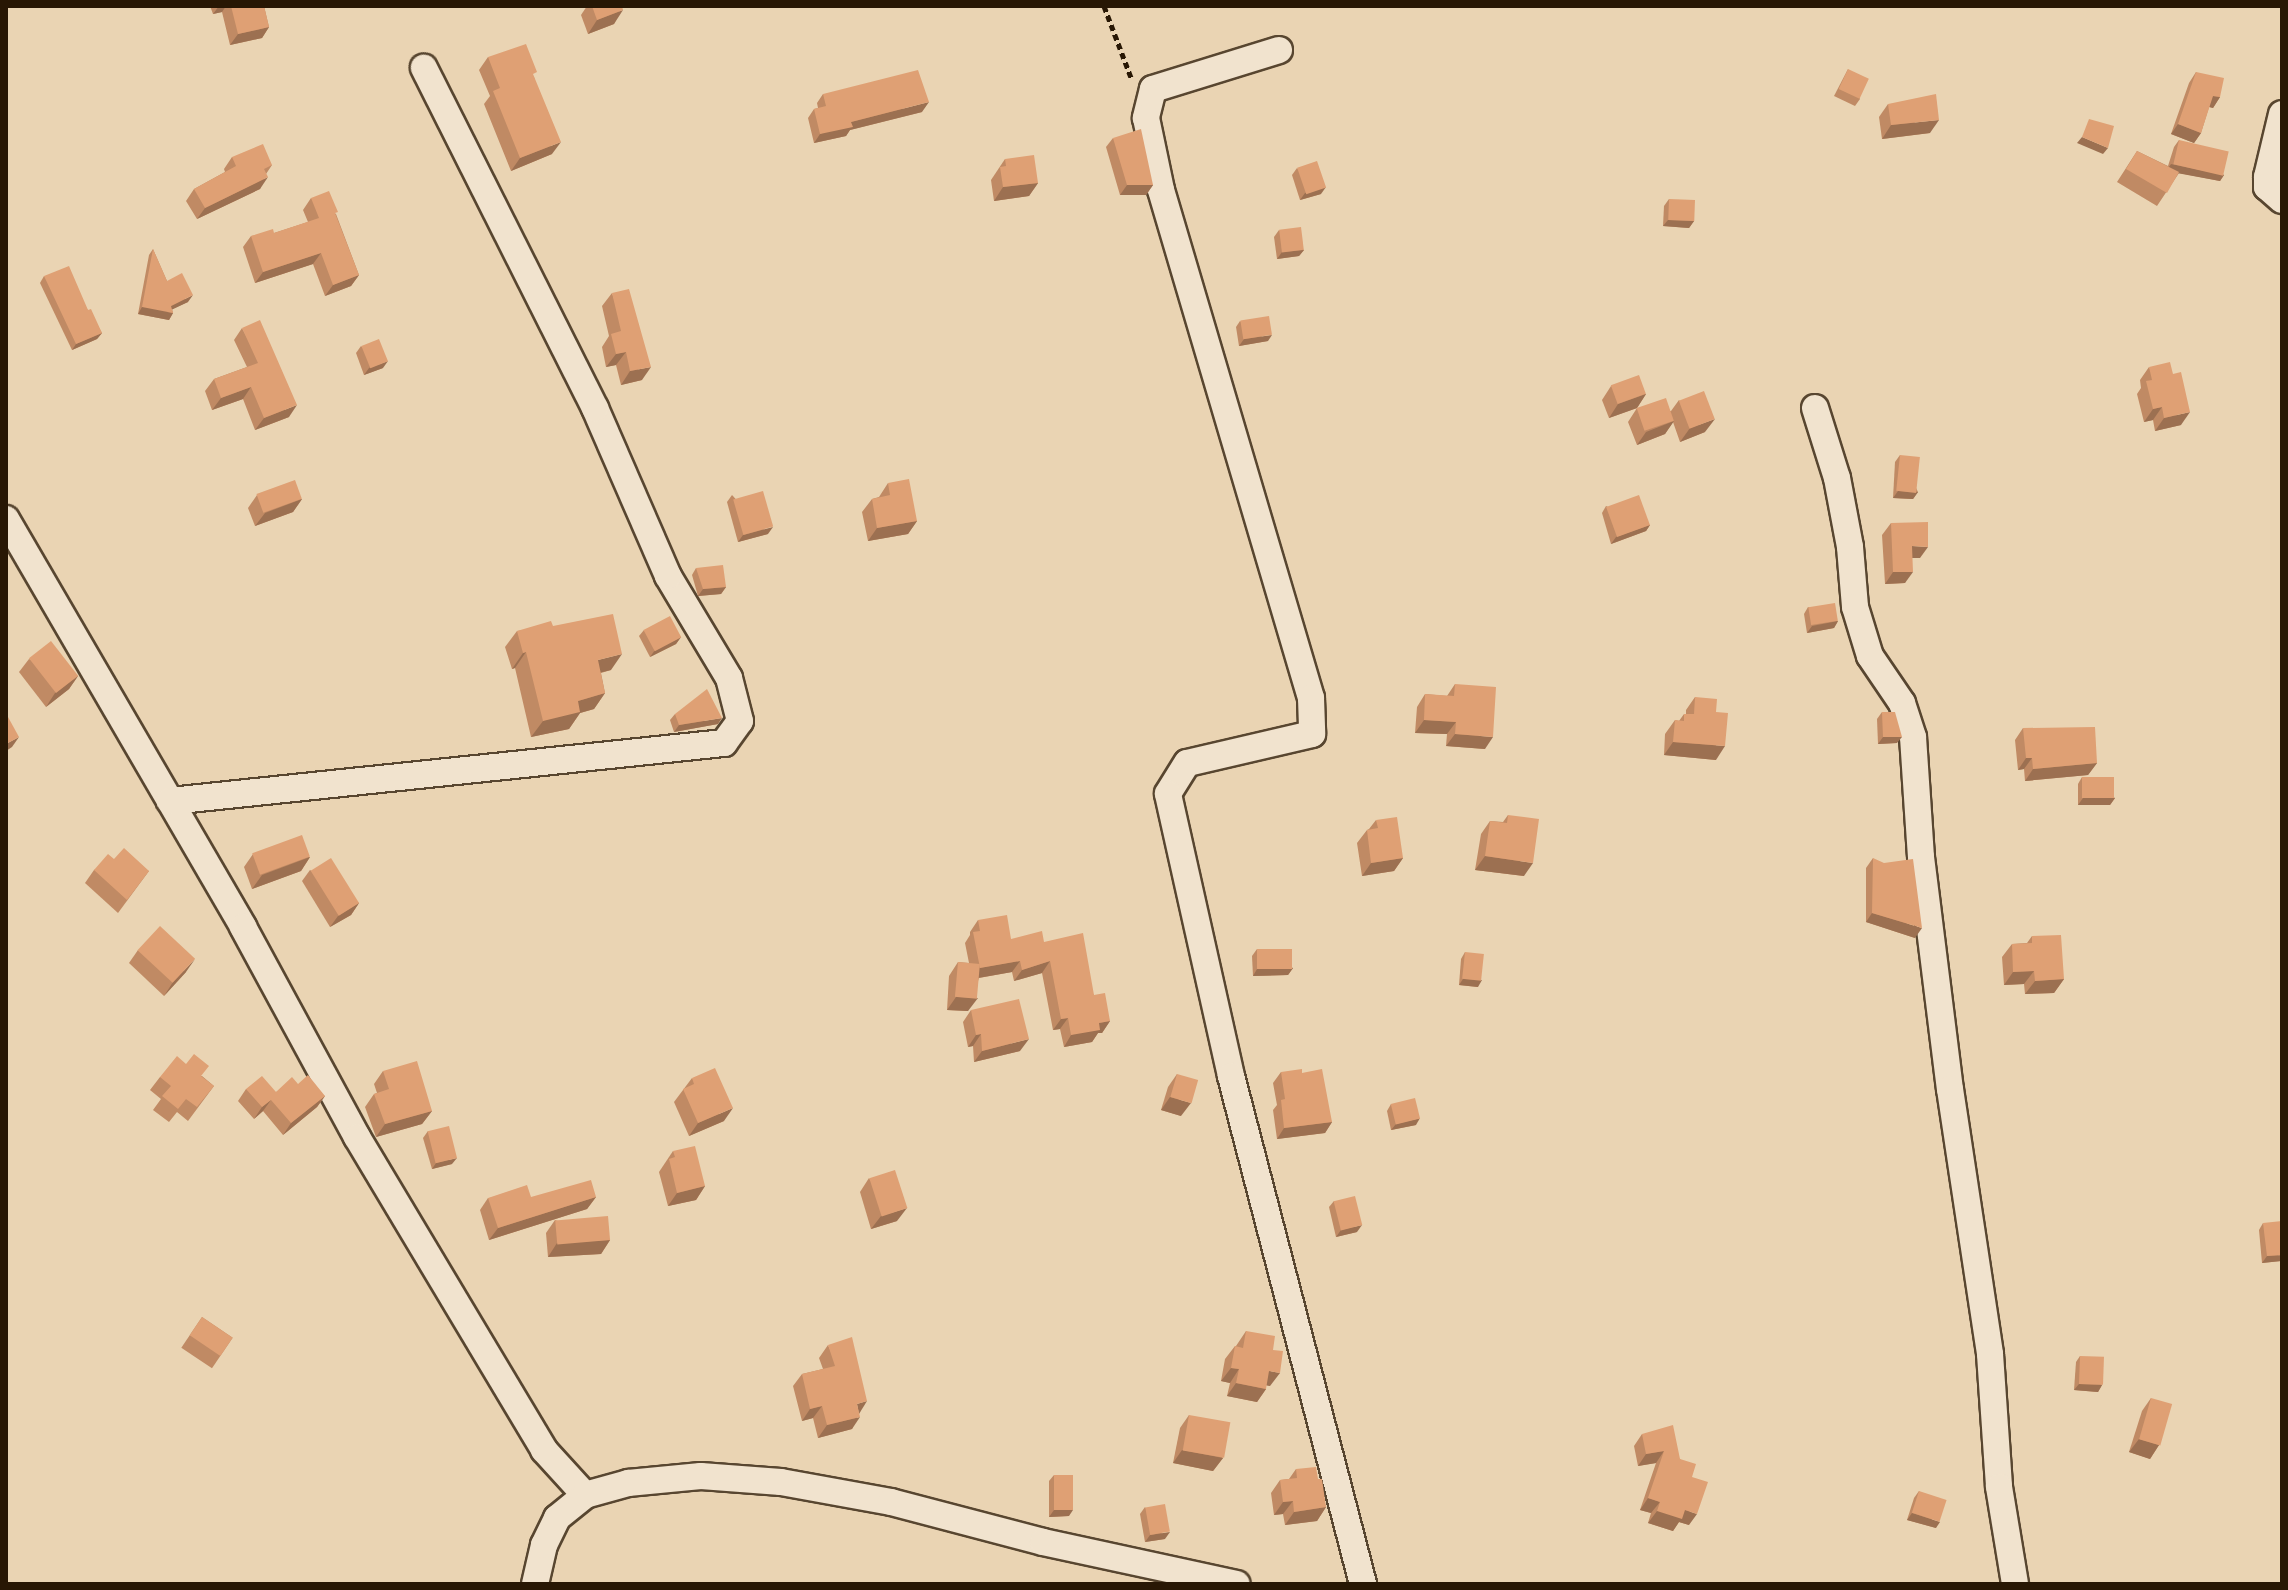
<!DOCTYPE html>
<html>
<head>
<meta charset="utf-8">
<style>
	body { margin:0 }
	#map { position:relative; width:2288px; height:1590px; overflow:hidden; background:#ead4b3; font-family:Vollkorn,serif }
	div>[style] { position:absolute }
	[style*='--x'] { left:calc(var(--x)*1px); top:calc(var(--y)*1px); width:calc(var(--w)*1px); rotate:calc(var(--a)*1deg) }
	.path>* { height:5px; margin-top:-2.5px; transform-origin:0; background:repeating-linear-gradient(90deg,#281704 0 6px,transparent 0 10px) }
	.roads { filter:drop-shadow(2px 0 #584630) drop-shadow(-2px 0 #584630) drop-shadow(0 2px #584630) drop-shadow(0 -2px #584630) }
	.minor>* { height:26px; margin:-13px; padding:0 13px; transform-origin:13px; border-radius:13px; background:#f1e3ce }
	.wall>* { inset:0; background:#c08a64; transform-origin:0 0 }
	.shaded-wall>* { inset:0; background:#9c7051 }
	.building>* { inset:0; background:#dfa074; transform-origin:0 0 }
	span { translate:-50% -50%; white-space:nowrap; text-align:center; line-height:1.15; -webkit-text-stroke:7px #f1e3ce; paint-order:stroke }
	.frame { position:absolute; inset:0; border:8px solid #281704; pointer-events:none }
</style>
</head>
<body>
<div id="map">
	<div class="path">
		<div style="--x:1104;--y:6;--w:79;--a:69.3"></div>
	</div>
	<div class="roads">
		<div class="minor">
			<div style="--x:1279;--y:50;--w:132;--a:162.8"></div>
			<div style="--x:1153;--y:89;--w:30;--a:104"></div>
			<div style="--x:1146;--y:118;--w:74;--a:78.2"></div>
			<div style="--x:1161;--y:190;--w:530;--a:73.55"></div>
			<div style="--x:1311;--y:698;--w:36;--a:88"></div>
			<div style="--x:1312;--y:734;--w:128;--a:166.9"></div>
			<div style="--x:1187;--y:763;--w:36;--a:122"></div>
			<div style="--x:1168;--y:794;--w:289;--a:77.4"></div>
			<div style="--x:1231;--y:1076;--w:525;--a:75.43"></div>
			<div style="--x:2282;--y:114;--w:65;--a:103.4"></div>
			<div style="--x:2267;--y:177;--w:10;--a:90"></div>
			<div style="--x:2267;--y:187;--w:20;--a:41"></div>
			<div style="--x:1815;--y:408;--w:73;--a:72.6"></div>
			<div style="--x:1837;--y:478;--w:70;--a:79.3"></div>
			<div style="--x:1850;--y:547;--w:60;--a:85.2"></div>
			<div style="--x:1855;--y:607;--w:51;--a:73"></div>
			<div style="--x:1870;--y:656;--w:57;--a:55.8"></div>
			<div style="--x:1902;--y:703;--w:36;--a:72"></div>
			<div style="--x:1913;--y:737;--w:120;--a:86.2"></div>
			<div style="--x:1921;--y:857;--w:234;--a:82.9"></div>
			<div style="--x:1950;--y:1089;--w:268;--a:81.4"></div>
			<div style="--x:1990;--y:1354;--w:133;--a:86.1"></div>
			<div style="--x:1999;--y:1487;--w:98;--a:80.6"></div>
			<div style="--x:6;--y:519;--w:472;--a:59.8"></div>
			<div style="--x:243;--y:927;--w:239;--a:61.5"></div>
			<div style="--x:357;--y:1137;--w:365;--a:59.1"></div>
			<div style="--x:544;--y:1450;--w:61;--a:47.7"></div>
			<div style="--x:170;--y:801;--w:557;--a:-5.98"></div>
			<div style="--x:724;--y:743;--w:27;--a:-54"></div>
			<div style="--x:740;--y:721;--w:44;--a:-104.3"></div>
			<div style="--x:729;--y:678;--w:119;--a:-120.9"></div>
			<div style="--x:668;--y:576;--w:183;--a:-113.5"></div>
			<div style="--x:595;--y:408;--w:381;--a:-116.7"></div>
			<div style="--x:535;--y:1584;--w:40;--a:-77"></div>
			<div style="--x:544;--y:1545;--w:30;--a:-64"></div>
			<div style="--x:557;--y:1518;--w:36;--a:-39"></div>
			<div style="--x:585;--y:1495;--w:45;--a:-15.6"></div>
			<div style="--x:628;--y:1483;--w:73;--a:-5.5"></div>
			<div style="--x:701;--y:1476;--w:80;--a:4.3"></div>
			<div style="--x:781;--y:1482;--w:112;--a:10.3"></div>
			<div style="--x:891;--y:1502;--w:157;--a:14.7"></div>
			<div style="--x:1043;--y:1542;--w:198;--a:12.2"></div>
		</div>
	</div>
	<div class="wall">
		<div style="clip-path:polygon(210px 6px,264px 6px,269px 27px,262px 38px,230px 45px,222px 12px,213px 14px)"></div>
		<div style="clip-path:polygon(587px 6px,622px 6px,614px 24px,588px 34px,581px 15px)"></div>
		<div style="clip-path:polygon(488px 57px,534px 77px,552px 154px,511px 171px,484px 104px,490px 96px,479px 70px)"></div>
		<div style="clip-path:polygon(1848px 69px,1860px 99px,1855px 106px,1834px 96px)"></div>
		<div style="clip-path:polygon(2196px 72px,2220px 97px,2213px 108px,2209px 107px,2201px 133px,2194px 143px,2171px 134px,2189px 83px)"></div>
		<div style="clip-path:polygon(823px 94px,922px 112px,850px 130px,846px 136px,814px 143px,808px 118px,814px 109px,818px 108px,817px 103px)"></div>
		<div style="clip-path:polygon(1888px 104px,1930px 133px,1882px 139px,1879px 117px)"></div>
		<div style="clip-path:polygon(1113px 138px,1153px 185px,1146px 195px,1120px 195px,1106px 147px)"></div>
		<div style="clip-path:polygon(2179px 140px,2224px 175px,2220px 181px,2179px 173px,2157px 206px,2117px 182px,2137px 151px,2168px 166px,2174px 147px)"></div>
		<div style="clip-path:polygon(232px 157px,272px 165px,266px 174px,260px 189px,197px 219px,186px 201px,194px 189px,225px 172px,224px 169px)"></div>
		<div style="clip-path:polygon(1005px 159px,1038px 183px,1029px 196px,994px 201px,991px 180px)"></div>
		<div style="clip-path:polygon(1297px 168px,1321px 194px,1300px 200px,1292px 175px)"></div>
		<div style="clip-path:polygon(311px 198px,336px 214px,359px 275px,351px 286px,325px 296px,313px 264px,255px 283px,243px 247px,251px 236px,274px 233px,308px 222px,303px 210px)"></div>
		<div style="clip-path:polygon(1669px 199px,1694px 221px,1689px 228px,1663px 226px,1664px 206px)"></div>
		<div style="clip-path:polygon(1279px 230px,1304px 250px,1299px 256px,1277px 259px,1274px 237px)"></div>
		<div style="clip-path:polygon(153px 249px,167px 281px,188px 302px,172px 309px,173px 313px,169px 320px,138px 314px,149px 255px)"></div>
		<div style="clip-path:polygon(44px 276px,88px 310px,102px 333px,97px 339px,72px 350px,40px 283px)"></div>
		<div style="clip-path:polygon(612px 293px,642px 380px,621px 385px,616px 365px,606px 367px,602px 347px,609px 336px,602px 306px)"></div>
		<div style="clip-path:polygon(1240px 321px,1268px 341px,1239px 346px,1236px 327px)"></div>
		<div style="clip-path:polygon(242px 328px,289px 417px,255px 430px,243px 399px,212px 410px,205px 391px,214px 379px,247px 367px,234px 340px)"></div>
		<div style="clip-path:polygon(361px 346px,383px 368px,364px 375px,356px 353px)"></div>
		<div style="clip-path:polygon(2149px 367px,2181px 425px,2155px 431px,2153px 420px,2144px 422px,2137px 394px,2141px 388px,2140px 380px)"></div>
		<div style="clip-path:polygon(1611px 386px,1646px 394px,1637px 408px,1609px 418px,1602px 400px)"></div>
		<div style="clip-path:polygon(1679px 400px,1705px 432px,1680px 442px,1673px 422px,1665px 434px,1637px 445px,1628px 422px,1637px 408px,1671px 411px)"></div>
		<div style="clip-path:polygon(1900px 455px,1918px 492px,1913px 499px,1893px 498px,1895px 462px)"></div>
		<div style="clip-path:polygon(888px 483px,917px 521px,908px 534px,868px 541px,862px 512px,872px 499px,879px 497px)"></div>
		<div style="clip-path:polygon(257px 495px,302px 499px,293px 512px,255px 526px,248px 508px)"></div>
		<div style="clip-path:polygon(732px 495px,768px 534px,738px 542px,727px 502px)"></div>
		<div style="clip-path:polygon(1606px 506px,1650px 525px,1646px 531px,1611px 544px,1602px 513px)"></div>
		<div style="clip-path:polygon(1891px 523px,1920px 558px,1912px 558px,1905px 583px,1885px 584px,1882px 535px)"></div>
		<div style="clip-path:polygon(696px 568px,726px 587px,721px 594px,698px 596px,692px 575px)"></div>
		<div style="clip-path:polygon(1808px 607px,1838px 621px,1834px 628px,1807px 633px,1804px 614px)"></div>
		<div style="clip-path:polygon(553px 626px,611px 670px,601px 673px,605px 693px,594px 709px,580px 713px,569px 729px,531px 737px,515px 668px,512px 669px,505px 647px,517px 631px)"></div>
		<div style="clip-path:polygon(644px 630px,681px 637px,676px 644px,650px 657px,639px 636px)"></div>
		<div style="clip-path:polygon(29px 659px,78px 676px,69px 689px,46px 707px,19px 672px)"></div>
		<div style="clip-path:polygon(1455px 684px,1485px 749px,1446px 746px,1447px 734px,1415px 733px,1417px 707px,1425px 694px,1447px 696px)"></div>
		<div style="clip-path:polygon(1695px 697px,1716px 712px,1716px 760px,1664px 755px,1665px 734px,1675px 720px,1679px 721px,1684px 714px,1686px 714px,1686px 710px)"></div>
		<div style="clip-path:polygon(1882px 712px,1897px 743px,1878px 744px,1877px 719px)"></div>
		<div style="clip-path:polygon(675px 714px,718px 724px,674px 732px,670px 720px)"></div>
		<div style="clip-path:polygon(2023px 728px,2097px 763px,2088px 775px,2025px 781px,2024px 769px,2018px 770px,2015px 740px)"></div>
		<div style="clip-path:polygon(2082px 777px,2115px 798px,2110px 805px,2078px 805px,2078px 784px)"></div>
		<div style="clip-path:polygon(1508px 815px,1524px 876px,1475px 870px,1481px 834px,1490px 821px,1503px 822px)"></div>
		<div style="clip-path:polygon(1376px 820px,1403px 858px,1394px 871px,1362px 876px,1357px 843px,1367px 830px,1369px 829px)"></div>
		<div style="clip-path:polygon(253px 854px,310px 857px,301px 871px,252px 889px,244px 867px)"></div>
		<div style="clip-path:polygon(1873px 858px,1915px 938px,1866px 922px,1866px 868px)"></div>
		<div style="clip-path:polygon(114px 859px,149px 871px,118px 913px,85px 883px,94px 870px)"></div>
		<div style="clip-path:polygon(310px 870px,359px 903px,351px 915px,330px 927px,302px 881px)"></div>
		<div style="clip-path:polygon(978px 920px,1011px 939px,1044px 942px,1094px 995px,1110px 1021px,1102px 1033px,1098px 1033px,1092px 1042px,1064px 1047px,1060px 1029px,1053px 1030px,1042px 973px,1014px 981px,1012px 972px,979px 978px,968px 1011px,947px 1010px,949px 976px,958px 962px,969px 963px,965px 943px,970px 935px,970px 932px)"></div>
		<div style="clip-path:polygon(2032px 936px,2064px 979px,2054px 993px,2025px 994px,2024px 984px,2004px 985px,2002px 957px,2012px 944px,2027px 943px)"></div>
		<div style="clip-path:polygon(1257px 949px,1293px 968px,1288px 975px,1253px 976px,1252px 956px)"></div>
		<div style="clip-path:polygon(138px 950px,186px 972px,164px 996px,129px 963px)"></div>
		<div style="clip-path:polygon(1465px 952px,1478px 987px,1459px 985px,1461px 959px)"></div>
		<div style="clip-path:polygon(971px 1010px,1020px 1051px,974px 1062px,973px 1046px,968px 1047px,963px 1022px)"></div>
		<div style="clip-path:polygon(383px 1071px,432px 1111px,422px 1124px,376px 1137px,365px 1107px,374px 1094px,377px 1093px,374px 1084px)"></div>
		<div style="clip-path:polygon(1281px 1072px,1302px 1073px,1332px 1122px,1325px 1133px,1277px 1139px,1273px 1110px,1277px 1105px,1273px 1083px)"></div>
		<div style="clip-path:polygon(1177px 1074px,1181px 1116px,1161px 1110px,1168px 1087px)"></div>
		<div style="clip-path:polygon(202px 1076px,214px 1086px,188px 1121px,177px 1112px,169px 1122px,153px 1110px,161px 1099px,150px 1090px,160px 1077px)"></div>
		<div style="clip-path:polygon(692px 1078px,724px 1121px,689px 1136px,674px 1102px)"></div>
		<div style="clip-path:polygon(298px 1084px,325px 1096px,317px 1107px,283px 1135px,263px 1111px,254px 1119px,238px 1101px,246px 1089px,276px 1092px)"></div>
		<div style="clip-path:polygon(1391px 1104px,1416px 1125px,1391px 1130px,1387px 1111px)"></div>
		<div style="clip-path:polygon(428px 1131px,452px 1164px,432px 1169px,423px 1138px)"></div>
		<div style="clip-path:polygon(673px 1151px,705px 1186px,696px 1200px,668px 1206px,659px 1172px)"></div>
		<div style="clip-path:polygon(869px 1178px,897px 1221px,871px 1229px,860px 1192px)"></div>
		<div style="clip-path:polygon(531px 1197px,596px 1197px,587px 1209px,489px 1240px,480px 1210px,488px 1198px)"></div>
		<div style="clip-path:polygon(1334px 1201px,1357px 1232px,1336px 1237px,1329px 1207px)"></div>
		<div style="clip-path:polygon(555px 1220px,610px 1240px,601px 1254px,548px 1257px,546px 1233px)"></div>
		<div style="clip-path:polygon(2263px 1223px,2281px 1261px,2262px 1263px,2259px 1230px)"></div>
		<div style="left:202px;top:1317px;width:37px;height:37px;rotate:34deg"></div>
		<div style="clip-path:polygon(1246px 1331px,1273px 1350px,1270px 1386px,1266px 1385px,1266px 1389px,1257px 1402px,1227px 1396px,1230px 1383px,1221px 1381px,1225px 1359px,1235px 1346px,1236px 1346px)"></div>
		<div style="clip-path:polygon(828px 1345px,859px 1413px,852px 1429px,818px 1438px,813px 1418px,802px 1421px,793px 1386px,802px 1374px,823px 1369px,819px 1358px)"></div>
		<div style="clip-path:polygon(2080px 1356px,2102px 1385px,2098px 1392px,2074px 1390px,2076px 1362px)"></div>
		<div style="clip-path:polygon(2151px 1398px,2159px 1445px,2150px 1459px,2129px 1452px,2142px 1411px)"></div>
		<div style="clip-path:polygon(1189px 1415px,1223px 1458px,1213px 1471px,1173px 1463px,1180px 1428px)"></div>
		<div style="clip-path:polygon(1642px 1434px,1680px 1459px,1692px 1477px,1689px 1525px,1679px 1522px,1673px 1531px,1648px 1523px,1651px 1513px,1640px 1510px,1656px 1463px,1638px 1466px,1634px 1446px)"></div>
		<div style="clip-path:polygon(1296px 1469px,1318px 1479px,1326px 1507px,1317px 1521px,1285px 1525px,1283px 1514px,1274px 1515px,1271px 1493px,1280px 1480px,1289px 1479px)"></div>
		<div style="clip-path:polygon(1054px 1475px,1069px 1516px,1049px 1517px,1049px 1481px)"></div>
		<div style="clip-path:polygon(1919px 1491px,1936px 1528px,1907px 1520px,1914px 1498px)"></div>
		<div style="clip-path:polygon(1145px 1507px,1165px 1539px,1145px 1542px,1140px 1514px)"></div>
	</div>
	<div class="shaded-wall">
		<div style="clip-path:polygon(219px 6px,226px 6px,222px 12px,213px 14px)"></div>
		<div style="clip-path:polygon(623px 10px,614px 24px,588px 34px,597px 20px)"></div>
		<div style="clip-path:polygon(269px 27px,262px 38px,230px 45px,238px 34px)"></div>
		<div style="clip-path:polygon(2213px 96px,2220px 97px,2213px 108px,2206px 106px)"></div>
		<div style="clip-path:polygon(929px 102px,922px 112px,850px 130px,846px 136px,814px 143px,820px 134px,851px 122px)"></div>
		<div style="clip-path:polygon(1939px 120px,1930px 133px,1882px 139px,1891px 125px)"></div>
		<div style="clip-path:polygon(2178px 124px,2201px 133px,2194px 143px,2171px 134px)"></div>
		<div style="clip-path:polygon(2082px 137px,2108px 148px,2103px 154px,2077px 143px)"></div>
		<div style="clip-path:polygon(561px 142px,552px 154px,511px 171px,520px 158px)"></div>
		<div style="clip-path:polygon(2171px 164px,2224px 175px,2220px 181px,2166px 171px)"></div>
		<div style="clip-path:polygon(268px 177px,260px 189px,197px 219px,205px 208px)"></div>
		<div style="clip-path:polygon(1038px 183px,1029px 196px,994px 201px,1003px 187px)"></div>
		<div style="clip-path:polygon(1127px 185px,1153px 185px,1146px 195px,1120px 195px)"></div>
		<div style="clip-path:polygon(1326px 187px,1321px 194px,1300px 200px,1305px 193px)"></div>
		<div style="clip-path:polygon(1668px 220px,1694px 221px,1689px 228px,1663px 226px)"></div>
		<div style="clip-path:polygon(1304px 250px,1299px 256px,1277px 259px,1282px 252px)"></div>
		<div style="clip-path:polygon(321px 253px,313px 264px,255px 283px,263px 272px)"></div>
		<div style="clip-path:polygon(359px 275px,351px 286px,325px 296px,333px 285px)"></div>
		<div style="clip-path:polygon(193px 295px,188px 302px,167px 312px,173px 313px,169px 320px,138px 314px,142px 307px,171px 306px)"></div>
		<div style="clip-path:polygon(102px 333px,97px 339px,72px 350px,76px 344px)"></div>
		<div style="clip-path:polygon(1272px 335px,1268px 341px,1239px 346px,1244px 339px)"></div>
		<div style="clip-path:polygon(626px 352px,616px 365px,606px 367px,616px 354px)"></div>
		<div style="clip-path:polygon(388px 361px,383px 368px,364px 375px,369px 368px)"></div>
		<div style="clip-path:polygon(651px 367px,642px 380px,621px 385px,630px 371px)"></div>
		<div style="clip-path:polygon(251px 387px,243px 399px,212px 410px,221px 398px)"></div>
		<div style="clip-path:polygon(1646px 394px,1637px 408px,1609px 418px,1618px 404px)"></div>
		<div style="clip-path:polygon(297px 405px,289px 417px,255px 430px,264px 418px)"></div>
		<div style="clip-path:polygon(2162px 407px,2153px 420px,2144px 422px,2153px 409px)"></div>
		<div style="clip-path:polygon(2190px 412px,2181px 425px,2155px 431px,2164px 418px)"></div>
		<div style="clip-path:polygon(1715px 419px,1705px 432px,1680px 442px,1690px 428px)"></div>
		<div style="clip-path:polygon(1674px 421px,1665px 434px,1637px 445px,1646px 432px)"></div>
		<div style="clip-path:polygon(1898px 491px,1918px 492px,1913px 499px,1893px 498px)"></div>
		<div style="clip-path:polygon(302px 499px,293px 512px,255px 526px,265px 513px)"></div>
		<div style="clip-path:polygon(917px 521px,908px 534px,868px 541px,877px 528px)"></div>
		<div style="clip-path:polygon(1650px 525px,1646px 531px,1611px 544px,1616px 537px)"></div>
		<div style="clip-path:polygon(773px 527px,768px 534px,738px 542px,743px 535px)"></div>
		<div style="clip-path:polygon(1912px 546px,1928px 547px,1920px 558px,1904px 558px)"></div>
		<div style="clip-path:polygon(1893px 572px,1913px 572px,1905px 583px,1885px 584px)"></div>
		<div style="clip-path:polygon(726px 587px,721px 594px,698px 596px,703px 589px)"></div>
		<div style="clip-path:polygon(1838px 621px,1834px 628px,1807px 633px,1812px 626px)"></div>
		<div style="clip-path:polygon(681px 637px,676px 644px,650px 657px,655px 650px)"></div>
		<div style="clip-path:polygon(526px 652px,515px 668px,512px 669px,523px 653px)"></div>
		<div style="clip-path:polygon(622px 654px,611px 670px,586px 676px,598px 660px)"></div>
		<div style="clip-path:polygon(78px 676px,69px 689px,46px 707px,55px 693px)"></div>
		<div style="clip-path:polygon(605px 693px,594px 709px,580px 713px,569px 729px,531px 737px,543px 721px,578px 701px)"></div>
		<div style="clip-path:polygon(722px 718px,718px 724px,674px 732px,679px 725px)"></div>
		<div style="clip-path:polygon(1424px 720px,1456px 722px,1447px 734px,1415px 733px)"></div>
		<div style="clip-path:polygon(1455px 734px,1493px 737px,1485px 749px,1446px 746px)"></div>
		<div style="clip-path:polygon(19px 737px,12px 747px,6px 751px,6px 744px)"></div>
		<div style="clip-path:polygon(1883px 737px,1902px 737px,1897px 743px,1878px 744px)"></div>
		<div style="clip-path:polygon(1673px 742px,1725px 746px,1716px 760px,1664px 755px)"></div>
		<div style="clip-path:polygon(2026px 758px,2032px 758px,2024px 769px,2018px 770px)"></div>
		<div style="clip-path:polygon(2097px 763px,2088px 775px,2025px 781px,2033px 769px)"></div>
		<div style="clip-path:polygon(2083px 798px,2115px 798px,2110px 805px,2078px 805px)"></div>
		<div style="clip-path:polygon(1485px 856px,1533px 863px,1524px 876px,1475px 870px)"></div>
		<div style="clip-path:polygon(310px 857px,301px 871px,252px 889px,262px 875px)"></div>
		<div style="clip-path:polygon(1403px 858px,1394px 871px,1362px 876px,1371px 863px)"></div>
		<div style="clip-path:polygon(359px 903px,351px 915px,330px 927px,338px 916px)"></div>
		<div style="clip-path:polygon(1872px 913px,1922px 928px,1915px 938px,1866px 922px)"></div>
		<div style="clip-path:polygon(195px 959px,186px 972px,164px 996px,173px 982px)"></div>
		<div style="clip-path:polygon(1020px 961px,1012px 972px,972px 979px,979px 968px)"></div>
		<div style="clip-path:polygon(1050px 961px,1042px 973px,1014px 981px,1022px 970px)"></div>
		<div style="clip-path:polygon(1293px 968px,1288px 975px,1253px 976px,1257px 969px)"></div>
		<div style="clip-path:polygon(2034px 971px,2024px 984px,2004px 985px,2013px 972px)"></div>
		<div style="clip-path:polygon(1463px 979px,1482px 980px,1478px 987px,1459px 985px)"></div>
		<div style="clip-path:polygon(2064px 979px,2054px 993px,2025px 994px,2035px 981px)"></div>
		<div style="clip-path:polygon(956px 997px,978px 998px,968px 1011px,947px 1010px)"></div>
		<div style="clip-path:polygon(1068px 1018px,1060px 1029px,1053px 1030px,1061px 1019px)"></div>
		<div style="clip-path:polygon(1110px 1021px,1102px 1033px,1098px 1033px,1092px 1042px,1064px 1047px,1071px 1035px,1099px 1023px)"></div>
		<div style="clip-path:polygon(981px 1034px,973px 1046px,968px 1047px,976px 1035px)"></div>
		<div style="clip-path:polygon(1029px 1039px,1020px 1051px,974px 1062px,982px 1051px)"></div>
		<div style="clip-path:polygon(325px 1096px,317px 1107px,283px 1135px,291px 1123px)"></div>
		<div style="clip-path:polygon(1170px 1097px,1191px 1103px,1181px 1116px,1161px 1110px)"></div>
		<div style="clip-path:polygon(271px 1100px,263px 1111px,254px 1119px,262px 1107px)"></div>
		<div style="clip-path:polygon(733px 1108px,724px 1121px,689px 1136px,698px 1123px)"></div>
		<div style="clip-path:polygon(432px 1111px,422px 1124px,376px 1137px,385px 1124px)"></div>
		<div style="clip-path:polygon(1420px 1118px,1416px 1125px,1391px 1130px,1396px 1124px)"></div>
		<div style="clip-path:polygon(1332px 1122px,1325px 1133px,1277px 1139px,1284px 1128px)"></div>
		<div style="clip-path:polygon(457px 1158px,452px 1164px,432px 1169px,436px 1163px)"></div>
		<div style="clip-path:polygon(705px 1186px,696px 1200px,668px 1206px,677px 1193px)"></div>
		<div style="clip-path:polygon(596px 1197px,587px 1209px,489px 1240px,498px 1228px)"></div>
		<div style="clip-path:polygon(907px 1208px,897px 1221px,871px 1229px,881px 1216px)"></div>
		<div style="clip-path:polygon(1362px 1225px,1357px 1232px,1336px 1237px,1341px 1230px)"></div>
		<div style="clip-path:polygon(610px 1240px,601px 1254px,548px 1257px,557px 1243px)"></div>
		<div style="clip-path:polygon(2282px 1255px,2281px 1261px,2262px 1263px,2267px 1256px)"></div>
		<div style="clip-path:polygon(1231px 1368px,1239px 1369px,1230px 1383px,1221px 1381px)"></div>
		<div style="clip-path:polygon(1269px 1371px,1280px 1373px,1270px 1386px,1260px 1384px)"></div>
		<div style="clip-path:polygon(1236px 1383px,1266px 1389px,1257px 1402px,1227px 1396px)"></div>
		<div style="clip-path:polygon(2079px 1384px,2102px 1385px,2098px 1392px,2074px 1390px)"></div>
		<div style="clip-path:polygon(867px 1401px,859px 1414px,857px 1404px)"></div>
		<div style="clip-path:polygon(822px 1406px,813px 1418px,802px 1421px,810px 1409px)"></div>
		<div style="clip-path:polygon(860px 1417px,852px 1429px,818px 1438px,827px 1425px)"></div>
		<div style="clip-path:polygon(2139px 1439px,2159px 1445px,2150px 1459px,2129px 1452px)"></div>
		<div style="clip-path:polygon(1182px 1450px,1223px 1458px,1213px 1471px,1173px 1463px)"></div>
		<div style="clip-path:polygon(1664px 1451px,1656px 1463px,1638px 1466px,1646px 1454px)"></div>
		<div style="clip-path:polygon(1648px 1498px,1660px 1502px,1651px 1513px,1640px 1510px)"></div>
		<div style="clip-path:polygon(1293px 1501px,1283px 1514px,1274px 1515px,1283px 1502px)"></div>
		<div style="clip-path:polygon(1326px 1507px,1317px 1521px,1285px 1525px,1294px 1512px)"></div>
		<div style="clip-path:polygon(1054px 1510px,1073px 1510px,1069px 1516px,1049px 1517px)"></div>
		<div style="clip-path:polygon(1685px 1510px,1697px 1514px,1689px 1525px,1679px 1522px,1673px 1531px,1648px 1523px,1657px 1511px)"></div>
		<div style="clip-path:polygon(1912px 1513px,1940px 1522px,1936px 1528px,1907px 1520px)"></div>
		<div style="clip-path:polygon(1170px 1532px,1165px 1539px,1145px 1542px,1150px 1535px)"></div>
	</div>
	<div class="building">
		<div style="clip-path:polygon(231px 6px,264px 6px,269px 27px,238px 34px)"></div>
		<div style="clip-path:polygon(592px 6px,622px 6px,623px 10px,597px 20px)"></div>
		<div style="clip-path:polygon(526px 44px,537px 72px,533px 74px,561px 142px,520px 158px,493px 91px,500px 88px,488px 57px)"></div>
		<div style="left:1848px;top:69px;width:23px;height:22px;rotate:25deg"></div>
		<div style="clip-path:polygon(918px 70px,929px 102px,851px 122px,853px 127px,820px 134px,814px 109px,826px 106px,823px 94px)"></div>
		<div style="clip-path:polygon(2196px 72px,2224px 78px,2220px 97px,2213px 96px,2201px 133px,2178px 124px)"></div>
		<div style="clip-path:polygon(1936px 94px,1939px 120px,1891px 125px,1888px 104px)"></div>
		<div style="clip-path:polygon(2089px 119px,2114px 126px,2108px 148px,2082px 137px)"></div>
		<div style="clip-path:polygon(1141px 129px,1153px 185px,1127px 185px,1113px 138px)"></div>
		<div style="left:2179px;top:140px;width:51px;height:25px;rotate:13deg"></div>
		<div style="clip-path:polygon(263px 144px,272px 165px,264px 169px,268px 177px,205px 208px,194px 189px,236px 166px,232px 157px)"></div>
		<div style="clip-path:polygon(2137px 151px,2179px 172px,2167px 193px,2126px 169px)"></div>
		<div style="clip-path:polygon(1034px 155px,1038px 183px,1003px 187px,1000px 167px,1006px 166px,1005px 159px)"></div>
		<div style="left:1317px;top:161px;width:28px;height:21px;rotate:71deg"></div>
		<div style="clip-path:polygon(329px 191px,338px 212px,335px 213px,359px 275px,333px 285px,321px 253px,263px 272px,251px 236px,273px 229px,274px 233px,319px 218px,311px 198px)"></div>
		<div style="left:1669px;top:199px;width:26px;height:21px;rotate:2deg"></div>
		<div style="left:1301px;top:227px;width:23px;height:22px;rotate:83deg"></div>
		<div style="clip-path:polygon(153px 249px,167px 281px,182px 273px,193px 295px,171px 306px,173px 313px,142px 307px)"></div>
		<div style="clip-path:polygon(69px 266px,88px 310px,91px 309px,102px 333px,76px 344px,44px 276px)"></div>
		<div style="clip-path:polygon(629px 289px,651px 367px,630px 371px,626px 352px,616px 354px,611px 334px,621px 331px,612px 293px)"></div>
		<div style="left:1269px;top:316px;width:19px;height:29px;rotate:81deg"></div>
		<div style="clip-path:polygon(260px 320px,297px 405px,264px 418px,251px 387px,221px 398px,214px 379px,258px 363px,242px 328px)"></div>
		<div style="left:379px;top:339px;width:24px;height:19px;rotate:68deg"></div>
		<div style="clip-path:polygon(2170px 362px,2173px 374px,2181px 372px,2190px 412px,2164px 418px,2162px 407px,2153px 409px,2146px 381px,2152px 380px,2149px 367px)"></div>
		<div style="left:1639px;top:375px;width:20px;height:30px;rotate:70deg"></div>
		<div style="left:1704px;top:391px;width:30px;height:27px;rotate:69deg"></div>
		<div style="left:1666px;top:398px;width:24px;height:31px;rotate:71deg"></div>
		<div style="left:1900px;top:455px;width:20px;height:36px;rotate:6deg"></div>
		<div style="clip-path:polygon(909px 479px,917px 521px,877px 528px,872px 499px,890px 495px,888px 483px)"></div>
		<div style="left:295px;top:480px;width:20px;height:41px;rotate:70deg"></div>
		<div style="left:763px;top:491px;width:37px;height:31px;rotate:74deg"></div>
		<div style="left:1639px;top:495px;width:32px;height:35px;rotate:70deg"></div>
		<div style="clip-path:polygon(1928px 522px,1928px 547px,1912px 546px,1913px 572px,1893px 572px,1891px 523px)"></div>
		<div style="clip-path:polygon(723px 565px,726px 587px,703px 589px,696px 568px)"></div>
		<div style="left:1835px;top:603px;width:18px;height:27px;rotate:81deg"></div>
		<div style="clip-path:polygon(613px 614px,622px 654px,598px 660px,605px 693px,578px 701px,580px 712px,543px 721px,526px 652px,523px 653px,517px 631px,551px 621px,553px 626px)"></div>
		<div style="left:670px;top:616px;width:24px;height:30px;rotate:62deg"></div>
		<div style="left:51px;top:641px;width:44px;height:28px;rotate:52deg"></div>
		<div style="clip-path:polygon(1455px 684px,1496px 687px,1493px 737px,1455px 734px,1456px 722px,1424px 720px,1425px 694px,1454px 696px)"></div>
		<div style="clip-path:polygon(707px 689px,722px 718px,679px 725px,675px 714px)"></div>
		<div style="clip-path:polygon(1695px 697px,1717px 699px,1716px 712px,1728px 713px,1725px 746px,1673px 742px,1675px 720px,1684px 721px,1684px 714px,1694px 714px)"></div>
		<div style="clip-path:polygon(1882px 712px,1895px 712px,1902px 737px,1883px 737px)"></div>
		<div style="clip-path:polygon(8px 717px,19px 737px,6px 744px,6px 718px)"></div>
		<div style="clip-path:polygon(2095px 727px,2097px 763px,2033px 769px,2032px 758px,2026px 758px,2023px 728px)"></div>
		<div style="left:2082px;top:777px;width:32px;height:21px"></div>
		<div style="clip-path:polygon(1508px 815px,1539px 819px,1533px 863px,1485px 856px,1490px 821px,1507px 823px)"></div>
		<div style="clip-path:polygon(1397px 817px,1403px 858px,1371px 863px,1367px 830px,1378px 828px,1376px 820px)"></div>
		<div style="left:302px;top:835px;width:23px;height:53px;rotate:70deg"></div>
		<div style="clip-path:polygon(124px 848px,149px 871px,127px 900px,94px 870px,108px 854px,114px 859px)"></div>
		<div style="left:331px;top:858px;width:53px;height:24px;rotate:58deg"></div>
		<div style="clip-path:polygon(1873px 858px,1884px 863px,1913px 859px,1922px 928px,1872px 913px)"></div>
		<div style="clip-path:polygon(1007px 915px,1011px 939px,1042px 931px,1044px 942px,1083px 933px,1094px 995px,1105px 993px,1110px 1021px,1099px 1023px,1100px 1030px,1071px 1035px,1068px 1018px,1061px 1019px,1050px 961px,1022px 970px,1020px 961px,980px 968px,973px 932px,980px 931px,978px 920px)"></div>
		<div style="left:160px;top:926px;width:48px;height:33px;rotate:43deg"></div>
		<div style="clip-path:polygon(2061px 935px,2064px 979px,2035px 981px,2034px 971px,2013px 972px,2012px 944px,2032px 943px,2032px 936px)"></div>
		<div style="left:1257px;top:949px;width:35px;height:20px"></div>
		<div style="left:1465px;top:952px;width:19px;height:27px;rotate:6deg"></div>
		<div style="left:958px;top:962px;width:22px;height:35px;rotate:5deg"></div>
		<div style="clip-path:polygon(1019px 999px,1029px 1039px,982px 1051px,981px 1034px,976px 1035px,971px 1010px)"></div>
		<div style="clip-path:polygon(194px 1054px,209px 1066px,201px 1076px,214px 1086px,197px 1107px,186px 1099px,178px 1109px,162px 1096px,171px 1086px,160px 1077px,177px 1056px,186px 1064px)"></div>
		<div style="clip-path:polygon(417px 1061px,432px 1111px,385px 1124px,374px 1094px,389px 1089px,383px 1071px)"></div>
		<div style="clip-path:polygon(715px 1068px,733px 1108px,698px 1123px,683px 1089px,694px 1084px,692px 1078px)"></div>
		<div style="clip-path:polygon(1302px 1069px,1302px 1073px,1322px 1069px,1332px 1122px,1284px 1128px,1281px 1100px,1285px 1099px,1281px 1072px)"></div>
		<div style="left:1177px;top:1074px;width:22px;height:24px;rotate:16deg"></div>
		<div style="clip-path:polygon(308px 1075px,325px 1096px,291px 1123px,271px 1100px,262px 1107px,246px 1089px,262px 1076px,276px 1092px,292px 1077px,298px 1084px)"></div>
		<div style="left:1415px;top:1098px;width:21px;height:25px;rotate:76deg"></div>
		<div style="left:449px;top:1126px;width:33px;height:22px;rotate:76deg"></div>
		<div style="clip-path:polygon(695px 1146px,705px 1186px,677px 1193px,669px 1159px,675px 1157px,673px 1151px)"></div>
		<div style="left:895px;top:1170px;width:40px;height:27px;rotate:72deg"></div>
		<div style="clip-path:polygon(591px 1180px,596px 1197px,498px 1228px,488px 1198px,527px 1185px,531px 1197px)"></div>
		<div style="left:1355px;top:1196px;width:30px;height:22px;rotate:76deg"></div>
		<div style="left:608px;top:1216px;width:24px;height:53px;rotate:85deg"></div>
		<div style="clip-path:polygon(2282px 1221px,2282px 1255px,2267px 1256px,2263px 1223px)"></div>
		<div style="left:202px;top:1317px;width:37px;height:22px;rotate:34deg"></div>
		<div style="clip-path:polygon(1246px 1331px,1275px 1336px,1273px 1350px,1283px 1351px,1280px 1373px,1269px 1371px,1266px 1389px,1236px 1383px,1239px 1369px,1231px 1368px,1235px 1346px,1243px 1348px)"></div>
		<div style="clip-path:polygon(852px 1337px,867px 1401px,857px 1404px,860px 1417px,827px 1425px,822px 1406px,810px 1409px,802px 1374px,835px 1366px,828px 1345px)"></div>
		<div style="left:2080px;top:1356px;width:24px;height:28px;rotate:2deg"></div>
		<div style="left:2151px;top:1398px;width:22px;height:43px;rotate:16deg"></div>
		<div style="left:1189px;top:1415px;width:42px;height:36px;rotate:10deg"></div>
		<div style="clip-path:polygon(1673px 1425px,1680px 1459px,1696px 1464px,1692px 1477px,1708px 1482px,1697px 1514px,1685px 1510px,1682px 1519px,1657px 1511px,1660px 1502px,1648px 1498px,1664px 1451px,1646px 1454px,1642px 1434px)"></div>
		<div style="clip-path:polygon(1316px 1467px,1318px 1479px,1322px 1479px,1326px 1507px,1294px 1512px,1293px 1501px,1283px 1502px,1280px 1480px,1297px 1478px,1296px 1469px)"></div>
		<div style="left:1054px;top:1475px;width:19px;height:35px"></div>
		<div style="left:1919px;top:1491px;width:29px;height:23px;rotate:18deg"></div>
		<div style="left:1165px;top:1504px;width:28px;height:20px;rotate:80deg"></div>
	</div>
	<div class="frame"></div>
</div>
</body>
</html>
